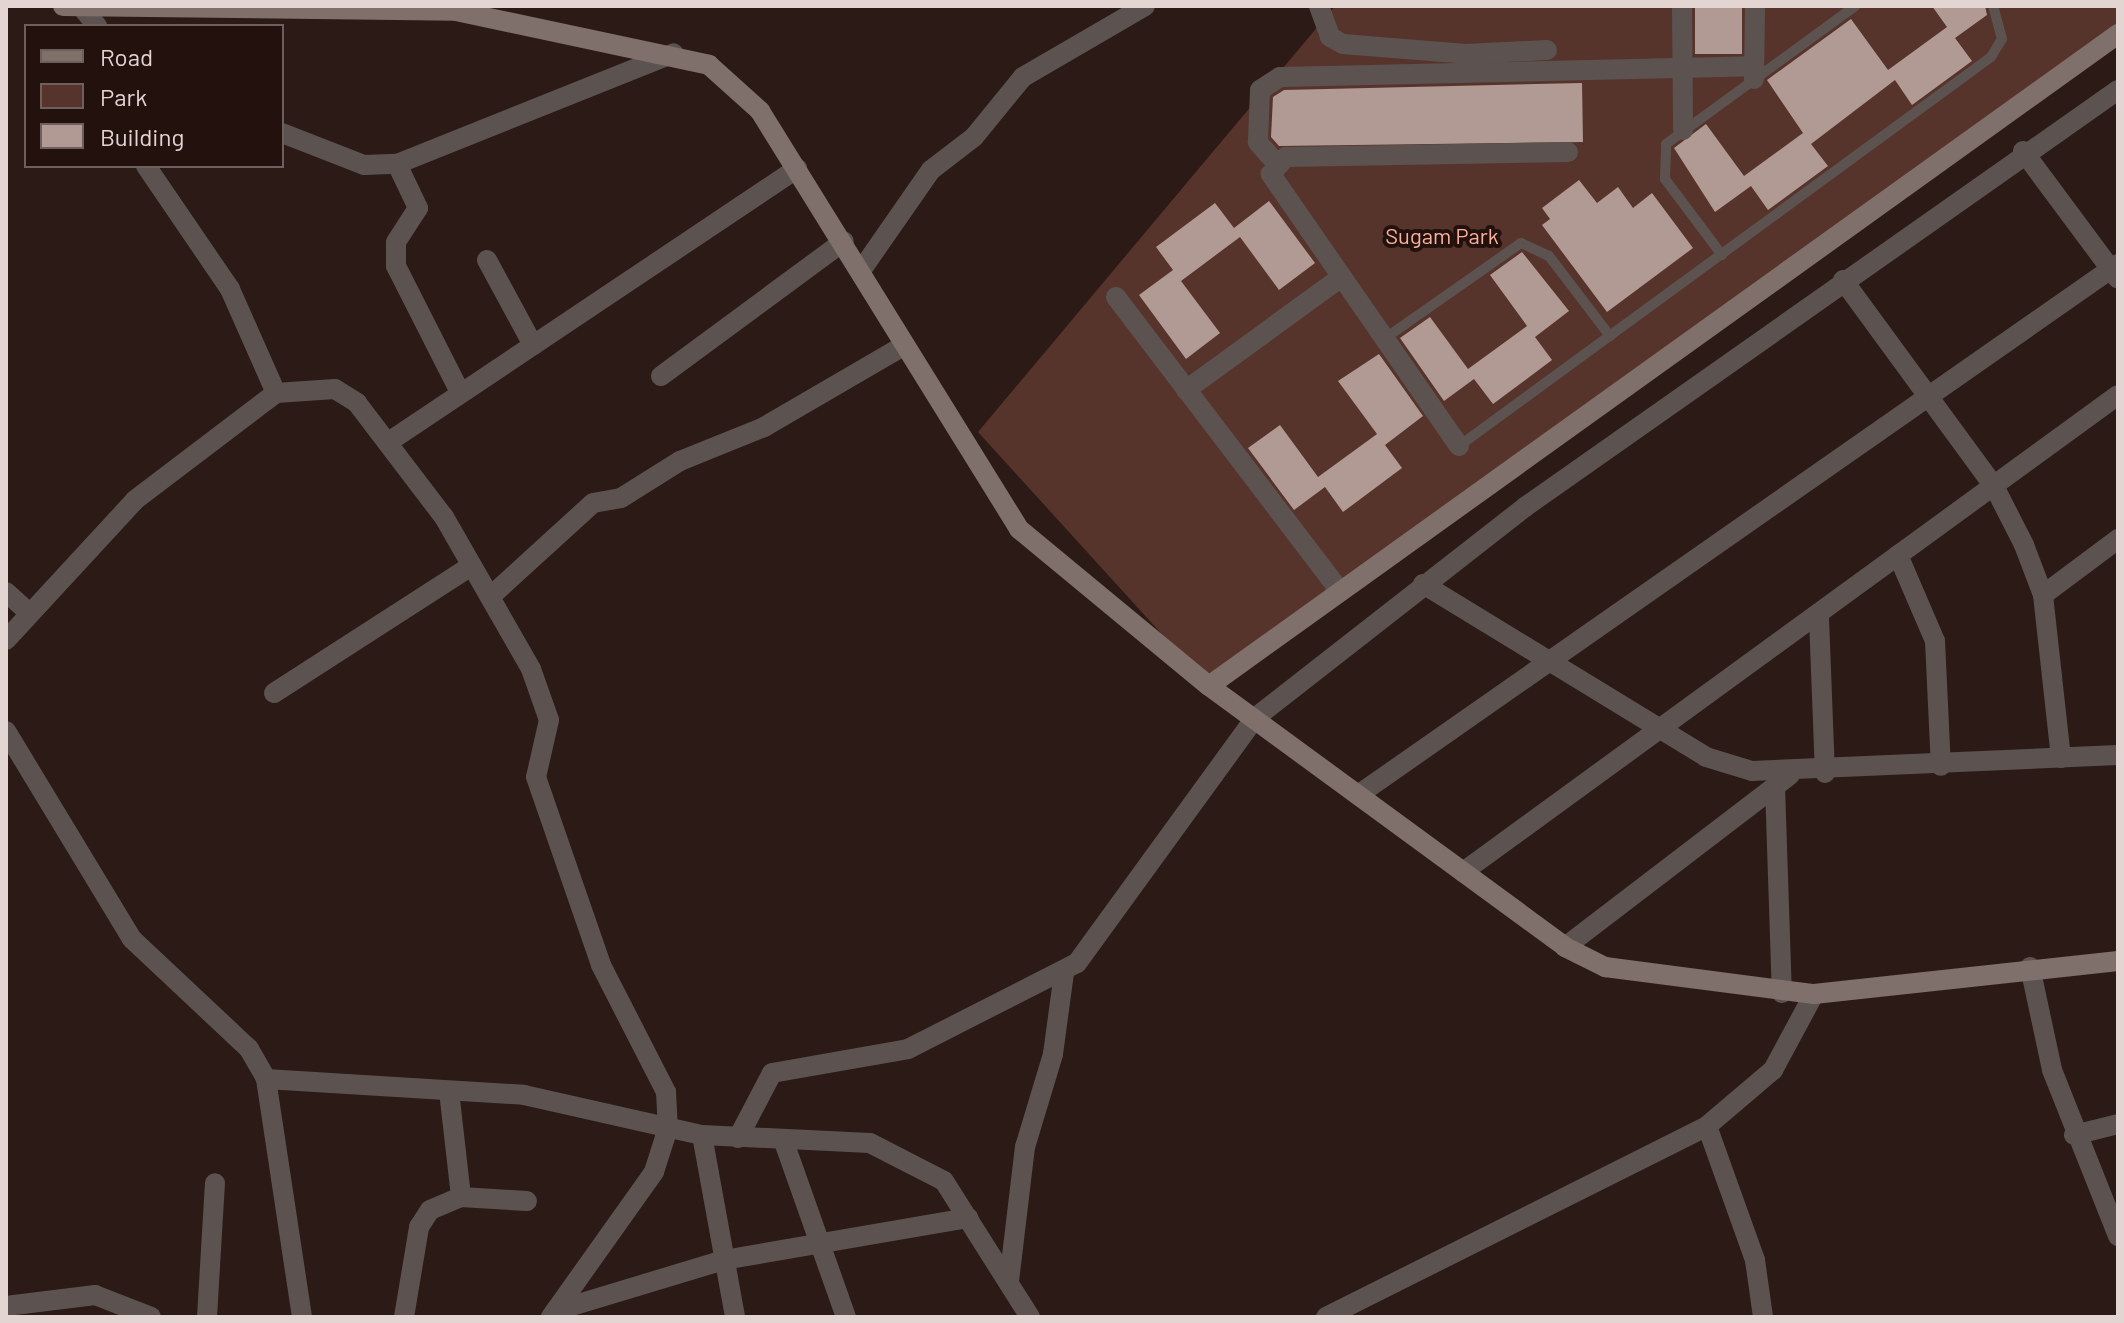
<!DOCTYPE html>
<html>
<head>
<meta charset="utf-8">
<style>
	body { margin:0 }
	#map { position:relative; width:2124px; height:1323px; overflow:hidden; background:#2c1a16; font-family:Barlow,sans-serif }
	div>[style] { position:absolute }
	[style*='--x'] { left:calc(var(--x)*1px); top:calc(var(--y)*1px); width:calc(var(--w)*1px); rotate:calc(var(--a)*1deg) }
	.green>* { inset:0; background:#57342b }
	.building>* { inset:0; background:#b19a93; transform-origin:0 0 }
	.lane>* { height:10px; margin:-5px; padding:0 5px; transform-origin:5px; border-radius:5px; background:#5c5350 }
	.street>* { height:20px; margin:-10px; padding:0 10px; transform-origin:10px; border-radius:10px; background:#5c5350 }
	.secondary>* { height:20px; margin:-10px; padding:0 10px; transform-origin:10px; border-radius:10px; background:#7f706c }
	span { translate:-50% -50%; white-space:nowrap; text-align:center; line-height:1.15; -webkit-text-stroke:8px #22110d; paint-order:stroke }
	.park-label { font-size:22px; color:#fbb19d }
	.frame { position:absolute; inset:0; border:8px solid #e2d5d2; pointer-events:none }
	.legend { position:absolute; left:24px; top:24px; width:260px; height:144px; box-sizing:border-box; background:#22110d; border:2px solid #6f5f5c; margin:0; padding:10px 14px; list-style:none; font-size:24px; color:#e2d5d2 }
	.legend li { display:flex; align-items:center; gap:16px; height:40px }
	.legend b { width:40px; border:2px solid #6f5f5c }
</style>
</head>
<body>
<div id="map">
	<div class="green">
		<div style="clip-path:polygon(1335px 6px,2118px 6px,2118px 34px,1209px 686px,978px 432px)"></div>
	</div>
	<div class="building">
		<div style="left:1695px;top:6px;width:47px;height:48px"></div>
		<div style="clip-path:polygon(1932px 6px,1985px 6px,1987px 15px,1955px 38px,1972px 61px,1912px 105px,1895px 80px,1811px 144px,1828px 166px,1768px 210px,1751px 186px,1715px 212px,1674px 148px,1706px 124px,1744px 176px,1803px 133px,1767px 80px,1851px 19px,1888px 70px,1947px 27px)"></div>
		<div style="clip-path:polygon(1582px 83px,1583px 142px,1279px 146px,1271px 137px,1273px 97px,1284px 90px)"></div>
		<div style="clip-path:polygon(1579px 180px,1597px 203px,1618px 187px,1633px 208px,1652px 193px,1693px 248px,1607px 312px,1542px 225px,1550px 219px,1542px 208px)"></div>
		<div style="clip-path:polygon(1269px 201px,1315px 263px,1279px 290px,1240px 237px,1181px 281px,1220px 333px,1186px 359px,1139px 295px,1173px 270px,1156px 247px,1215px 203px,1234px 228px)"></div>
		<div style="clip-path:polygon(1522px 252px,1569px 311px,1535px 337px,1552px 360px,1493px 404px,1474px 379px,1444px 401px,1400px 338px,1430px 317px,1468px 369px,1527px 326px,1490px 275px)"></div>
		<div style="clip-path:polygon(1379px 354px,1423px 416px,1385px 445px,1402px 468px,1343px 512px,1325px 487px,1294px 510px,1248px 448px,1280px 425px,1318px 477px,1377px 434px,1338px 381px)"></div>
	</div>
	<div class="lane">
		<div style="--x:1722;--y:255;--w:95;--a:-126.9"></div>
		<div style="--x:1665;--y:179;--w:35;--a:-88"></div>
		<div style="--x:1666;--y:144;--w:234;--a:-36.1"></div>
		<div style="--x:1384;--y:339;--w:167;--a:-35"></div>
		<div style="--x:1521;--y:243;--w:31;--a:25"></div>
		<div style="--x:1549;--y:256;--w:101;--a:52.7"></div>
		<div style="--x:1459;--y:446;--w:659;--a:-36.17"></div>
		<div style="--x:1991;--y:57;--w:21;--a:-59"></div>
		<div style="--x:2002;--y:39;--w:34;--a:-105"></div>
	</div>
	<div class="street">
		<div style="--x:1319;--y:6;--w:33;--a:70"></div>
		<div style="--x:1330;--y:37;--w:15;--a:28"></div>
		<div style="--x:1343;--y:44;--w:123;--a:4.6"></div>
		<div style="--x:1466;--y:54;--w:81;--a:-2.8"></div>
		<div style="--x:1682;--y:6;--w:124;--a:89.5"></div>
		<div style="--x:84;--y:10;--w:21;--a:51"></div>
		<div style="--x:1754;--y:79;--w:73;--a:-89.2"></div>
		<div style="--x:282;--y:133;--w:88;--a:21.3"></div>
		<div style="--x:364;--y:165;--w:33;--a:-2"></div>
		<div style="--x:397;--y:164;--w:298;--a:-21.8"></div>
		<div style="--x:2023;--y:151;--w:159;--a:53.4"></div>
		<div style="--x:1276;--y:163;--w:28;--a:-131"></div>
		<div style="--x:1258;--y:142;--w:52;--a:-87.8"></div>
		<div style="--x:1260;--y:90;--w:24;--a:-33"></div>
		<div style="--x:1280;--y:77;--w:474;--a:-1.3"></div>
		<div style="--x:397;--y:164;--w:49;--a:64.5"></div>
		<div style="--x:418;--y:208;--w:40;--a:122.9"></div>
		<div style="--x:396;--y:242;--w:24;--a:90"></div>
		<div style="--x:396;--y:266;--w:141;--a:63.1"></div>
		<div style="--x:487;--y:260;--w:97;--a:61.6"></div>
		<div style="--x:860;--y:272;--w:124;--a:-55.2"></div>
		<div style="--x:931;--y:170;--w:54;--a:-37.5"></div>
		<div style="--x:974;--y:137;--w:77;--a:-50.8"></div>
		<div style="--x:1023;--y:77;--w:141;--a:-30.2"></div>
		<div style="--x:1843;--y:280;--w:255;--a:53.8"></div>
		<div style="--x:1994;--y:486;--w:66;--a:63"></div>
		<div style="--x:2024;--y:545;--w:53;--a:69.2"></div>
		<div style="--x:2043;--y:595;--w:164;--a:83.7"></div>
		<div style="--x:1116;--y:297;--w:370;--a:52.7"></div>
		<div style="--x:661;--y:376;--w:227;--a:-36.4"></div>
		<div style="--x:1186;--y:390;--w:189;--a:-36"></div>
		<div style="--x:276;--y:393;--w:59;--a:-3.9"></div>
		<div style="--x:335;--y:389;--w:26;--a:32"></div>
		<div style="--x:357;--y:403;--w:143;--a:52.7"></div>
		<div style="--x:444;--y:517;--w:175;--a:60.2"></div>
		<div style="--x:531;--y:669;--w:54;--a:70.6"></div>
		<div style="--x:549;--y:720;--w:58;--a:102.8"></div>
		<div style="--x:536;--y:777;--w:199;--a:70.9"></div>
		<div style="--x:601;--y:965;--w:143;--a:62.9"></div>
		<div style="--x:666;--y:1092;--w:36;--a:87"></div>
		<div style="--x:668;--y:1128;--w:46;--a:107.7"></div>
		<div style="--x:654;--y:1172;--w:178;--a:125.4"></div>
		<div style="--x:390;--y:441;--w:490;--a:-33.8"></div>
		<div style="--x:1459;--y:446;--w:331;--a:-124.7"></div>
		<div style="--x:1271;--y:174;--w:23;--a:-49"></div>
		<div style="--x:1286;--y:157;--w:282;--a:-1"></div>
		<div style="--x:1898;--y:555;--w:94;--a:66.7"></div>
		<div style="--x:1935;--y:641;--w:125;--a:87.3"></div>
		<div style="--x:1423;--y:584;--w:332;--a:31.4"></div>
		<div style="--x:1706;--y:757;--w:48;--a:16.9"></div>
		<div style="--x:1752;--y:771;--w:366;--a:-2.5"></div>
		<div style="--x:6;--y:592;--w:30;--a:42"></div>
		<div style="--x:2043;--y:595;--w:94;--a:-36.7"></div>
		<div style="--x:490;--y:597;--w:139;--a:-42.4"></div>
		<div style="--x:593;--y:503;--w:28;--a:-10"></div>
		<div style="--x:621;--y:498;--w:70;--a:-32.1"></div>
		<div style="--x:680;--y:461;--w:91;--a:-22"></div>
		<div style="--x:764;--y:427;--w:163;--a:-30.2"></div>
		<div style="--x:1819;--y:618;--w:155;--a:87.8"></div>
		<div style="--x:6;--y:640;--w:190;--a:-47.3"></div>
		<div style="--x:135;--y:500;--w:177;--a:-37.2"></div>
		<div style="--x:276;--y:393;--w:114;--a:-113.9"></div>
		<div style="--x:230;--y:289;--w:149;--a:-124.3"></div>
		<div style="--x:274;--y:693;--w:234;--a:-32.8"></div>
		<div style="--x:6;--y:731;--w:243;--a:58.8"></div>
		<div style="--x:132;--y:939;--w:161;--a:43.2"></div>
		<div style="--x:249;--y:1049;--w:34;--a:60"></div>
		<div style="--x:266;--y:1079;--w:241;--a:81.4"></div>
		<div style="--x:1775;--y:786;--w:207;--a:88.1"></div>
		<div style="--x:1358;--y:795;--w:927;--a:-34.94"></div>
		<div style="--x:1463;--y:872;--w:810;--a:-36.06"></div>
		<div style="--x:1565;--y:947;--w:283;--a:-37.4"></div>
		<div style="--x:2030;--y:967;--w:105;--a:77.9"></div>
		<div style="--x:2052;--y:1070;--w:179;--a:68.3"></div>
		<div style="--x:266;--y:1079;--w:258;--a:3.5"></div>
		<div style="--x:524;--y:1095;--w:182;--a:12.7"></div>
		<div style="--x:702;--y:1135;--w:168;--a:2.7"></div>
		<div style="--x:870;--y:1143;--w:83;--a:27.2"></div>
		<div style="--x:944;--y:1181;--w:161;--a:57.7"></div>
		<div style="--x:449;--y:1091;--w:107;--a:83.5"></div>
		<div style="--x:1707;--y:1126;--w:142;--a:70.3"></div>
		<div style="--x:1755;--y:1260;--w:58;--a:82"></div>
		<div style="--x:702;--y:1135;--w:185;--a:79.7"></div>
		<div style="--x:2074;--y:1135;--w:45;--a:-14"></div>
		<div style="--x:738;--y:1138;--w:73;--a:-62.4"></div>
		<div style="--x:772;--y:1073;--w:138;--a:-10"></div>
		<div style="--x:908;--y:1049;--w:190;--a:-27"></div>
		<div style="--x:1077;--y:963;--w:303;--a:-54"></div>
		<div style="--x:1255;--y:718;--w:343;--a:-38"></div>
		<div style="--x:1525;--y:507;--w:725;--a:-35.12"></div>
		<div style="--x:784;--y:1142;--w:186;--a:70.5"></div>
		<div style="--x:1009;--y:1281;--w:135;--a:-83.2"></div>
		<div style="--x:1025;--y:1147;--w:97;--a:-73.2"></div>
		<div style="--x:1053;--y:1054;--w:82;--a:-82.3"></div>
		<div style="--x:6;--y:1306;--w:90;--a:-7"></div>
		<div style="--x:95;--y:1295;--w:60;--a:21.4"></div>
		<div style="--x:555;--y:1311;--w:177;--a:-16.8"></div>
		<div style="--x:724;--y:1260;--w:248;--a:-9.8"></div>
		<div style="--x:207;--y:1317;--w:134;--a:-86.6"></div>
		<div style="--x:404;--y:1317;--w:91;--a:-80.5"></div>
		<div style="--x:419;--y:1227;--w:20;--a:-57"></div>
		<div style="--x:430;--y:1210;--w:34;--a:-23"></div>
		<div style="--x:461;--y:1197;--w:66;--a:3.5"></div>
		<div style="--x:1326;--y:1317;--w:426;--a:-26.6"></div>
		<div style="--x:1707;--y:1126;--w:87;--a:-40.3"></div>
		<div style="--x:1773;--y:1070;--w:86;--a:-61.7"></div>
	</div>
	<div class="secondary">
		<div style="--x:63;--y:6;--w:393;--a:0.7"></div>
		<div style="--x:456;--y:11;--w:259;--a:12"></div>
		<div style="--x:709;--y:65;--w:69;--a:42"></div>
		<div style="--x:760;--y:111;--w:492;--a:58.2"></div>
		<div style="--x:1019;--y:529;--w:246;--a:39.6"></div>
		<div style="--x:1209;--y:686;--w:441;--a:36.2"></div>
		<div style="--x:1565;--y:947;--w:45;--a:26.6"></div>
		<div style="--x:1605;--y:967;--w:211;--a:7.4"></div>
		<div style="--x:1814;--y:994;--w:306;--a:-6.2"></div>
		<div style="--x:1209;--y:686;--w:1119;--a:-35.65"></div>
	</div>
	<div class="park-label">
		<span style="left:1442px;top:236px">Sugam Park</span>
	</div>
	<div class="frame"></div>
	<ul class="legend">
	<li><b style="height:10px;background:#7f706c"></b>Road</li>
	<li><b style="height:22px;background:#57342b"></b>Park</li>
	<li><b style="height:22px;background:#b19a93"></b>Building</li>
	</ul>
</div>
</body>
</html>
